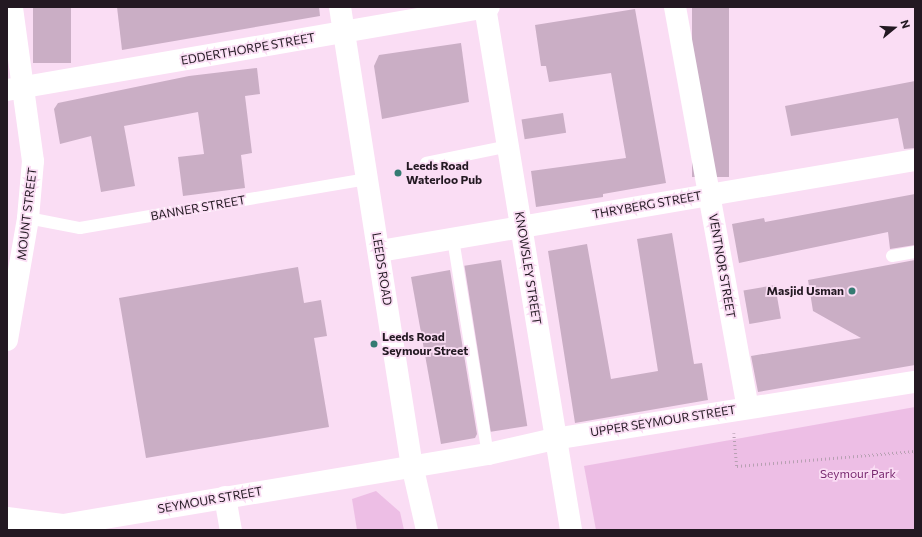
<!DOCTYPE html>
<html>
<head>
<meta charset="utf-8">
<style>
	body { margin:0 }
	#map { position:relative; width:922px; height:537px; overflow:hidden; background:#faddf4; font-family:Commissioner,sans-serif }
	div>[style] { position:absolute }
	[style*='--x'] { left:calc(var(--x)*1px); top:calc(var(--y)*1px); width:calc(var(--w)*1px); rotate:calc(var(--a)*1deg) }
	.green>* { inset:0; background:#edbee5 }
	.building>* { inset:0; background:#caaec5; transform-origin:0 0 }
	.path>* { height:2.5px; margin-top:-1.25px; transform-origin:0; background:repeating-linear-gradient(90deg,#b7a0b2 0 1px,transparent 0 4px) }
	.lane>* { height:12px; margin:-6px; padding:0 6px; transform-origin:6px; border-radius:6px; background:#fff }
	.street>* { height:22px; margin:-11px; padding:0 11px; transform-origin:11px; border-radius:11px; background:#fff }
	.primary>* { height:22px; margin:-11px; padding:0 11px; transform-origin:11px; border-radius:11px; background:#fff }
	.dots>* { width:11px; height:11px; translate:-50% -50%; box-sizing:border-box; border:2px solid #faddf4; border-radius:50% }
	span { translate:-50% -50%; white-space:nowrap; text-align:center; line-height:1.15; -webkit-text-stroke:3.5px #faddf4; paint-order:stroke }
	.street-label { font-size:12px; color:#231922 }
	.poi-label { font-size:12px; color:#231922; font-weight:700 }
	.left { translate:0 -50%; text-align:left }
	.right { translate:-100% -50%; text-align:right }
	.park-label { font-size:12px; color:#792970 }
	.frame { position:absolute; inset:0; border:8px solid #231922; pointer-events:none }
	.north { position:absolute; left:874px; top:8px; width:40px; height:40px; -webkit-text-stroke:3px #faddf4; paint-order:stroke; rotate:72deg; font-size:11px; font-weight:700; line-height:16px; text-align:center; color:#231922 }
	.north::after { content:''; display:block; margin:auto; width:14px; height:18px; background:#231922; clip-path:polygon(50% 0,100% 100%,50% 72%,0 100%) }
</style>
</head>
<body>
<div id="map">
	<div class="green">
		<div style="clip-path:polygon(915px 407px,915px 530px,596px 530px,584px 466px)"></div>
		<div style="clip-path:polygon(376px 491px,400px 512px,404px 530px,357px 530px,352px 499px)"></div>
	</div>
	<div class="building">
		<div style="left:33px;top:7px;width:38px;height:56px"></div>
		<div style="clip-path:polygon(117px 7px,319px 7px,320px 16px,122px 50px)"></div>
		<div style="left:692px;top:7px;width:37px;height:170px"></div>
		<div style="clip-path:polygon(635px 9px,666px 183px,603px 194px,603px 197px,536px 207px,531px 171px,626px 158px,611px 73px,549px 82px,546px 66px,541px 66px,535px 25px)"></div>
		<div style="clip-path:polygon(461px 43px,469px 102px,382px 119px,374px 66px,379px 55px)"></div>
		<div style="clip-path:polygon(257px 68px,260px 94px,245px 96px,252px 153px,241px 155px,245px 188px,183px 196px,178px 157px,204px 154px,198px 112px,124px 126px,135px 186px,101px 192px,91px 136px,60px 144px,54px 109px,58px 103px,189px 76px)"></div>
		<div style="clip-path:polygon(915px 81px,915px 148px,904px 149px,898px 118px,791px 136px,785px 106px)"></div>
		<div style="left:563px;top:113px;width:20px;height:42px;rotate:81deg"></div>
		<div style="clip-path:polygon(915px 194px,915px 245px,890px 249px,888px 232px,739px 263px,732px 224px,764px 218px,765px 222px)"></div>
		<div style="clip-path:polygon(672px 233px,694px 364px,702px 363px,708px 400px,575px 423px,548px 251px,587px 244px,611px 379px,658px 371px,637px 239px)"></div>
		<div style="left:501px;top:260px;width:168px;height:37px;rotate:81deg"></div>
		<div style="clip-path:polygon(915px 260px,915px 365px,758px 392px,751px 356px,861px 338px,813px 311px,808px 280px)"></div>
		<div style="clip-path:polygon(298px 267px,304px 303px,321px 300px,327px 336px,314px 338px,329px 427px,146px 458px,119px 298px)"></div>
		<div style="clip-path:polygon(450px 270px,477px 434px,475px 438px,441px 444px,411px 277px)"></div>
		<div style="left:775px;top:285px;width:34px;height:32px;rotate:80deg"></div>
	</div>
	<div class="path">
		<div style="--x:734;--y:433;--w:33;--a:85"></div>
		<div style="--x:737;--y:466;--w:179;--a:-4.8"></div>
	</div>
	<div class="lane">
		<div style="--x:426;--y:163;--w:85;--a:-11.6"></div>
		<div style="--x:28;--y:218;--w:53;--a:10.9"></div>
		<div style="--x:80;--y:228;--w:291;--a:-9.7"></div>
		<div style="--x:453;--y:239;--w:218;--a:80.8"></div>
		<div style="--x:892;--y:256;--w:23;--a:-10"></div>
	</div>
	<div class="street">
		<div style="--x:485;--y:7;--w:530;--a:80.66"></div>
		<div style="--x:675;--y:7;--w:407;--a:79.7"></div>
		<div style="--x:7;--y:90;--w:489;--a:-9.8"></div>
		<div style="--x:380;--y:251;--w:543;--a:-9.65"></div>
		<div style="--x:7;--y:340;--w:124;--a:-80.2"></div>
		<div style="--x:28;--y:218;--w:57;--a:-85"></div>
		<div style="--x:33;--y:161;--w:155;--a:-97.8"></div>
		<div style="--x:225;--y:497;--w:34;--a:80"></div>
		<div style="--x:7;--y:518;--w:56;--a:7.1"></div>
		<div style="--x:63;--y:525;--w:431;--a:-9.5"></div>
		<div style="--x:488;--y:454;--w:68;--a:-12.8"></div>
		<div style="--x:554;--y:439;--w:365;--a:-9"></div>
	</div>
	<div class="primary">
		<div style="--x:340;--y:7;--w:464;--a:81.1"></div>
		<div style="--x:412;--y:465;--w:67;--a:77"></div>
	</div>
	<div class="dots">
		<div style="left:398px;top:173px;background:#347b72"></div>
		<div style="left:852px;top:291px;background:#347b72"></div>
		<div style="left:374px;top:344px;background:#347b72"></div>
	</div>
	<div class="street-label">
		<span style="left:248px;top:49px;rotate:-10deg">EDDERTHORPE STREET</span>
		<span style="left:647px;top:205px;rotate:-10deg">THRYBERG STREET</span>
		<span style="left:198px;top:208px;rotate:-10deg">BANNER STREET</span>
		<span style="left:27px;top:214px;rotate:-83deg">MOUNT STREET</span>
		<span style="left:722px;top:266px;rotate:80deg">VENTNOR STREET</span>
		<span style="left:528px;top:268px;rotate:81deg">KNOWSLEY STREET</span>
		<span style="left:382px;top:269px;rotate:81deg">LEEDS ROAD</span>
		<span style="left:663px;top:421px;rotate:-9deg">UPPER SEYMOUR STREET</span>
		<span style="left:210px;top:500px;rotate:-10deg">SEYMOUR STREET</span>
	</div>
	<div class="poi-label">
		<span class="left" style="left:406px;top:173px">Leeds Road<br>Waterloo Pub</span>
		<span class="right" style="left:844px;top:291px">Masjid Usman</span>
		<span class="left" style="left:382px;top:344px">Leeds Road<br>Seymour Street</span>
	</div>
	<div class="park-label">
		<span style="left:858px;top:474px">Seymour Park</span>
	</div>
	<div class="frame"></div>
	<div class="north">N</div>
</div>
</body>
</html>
